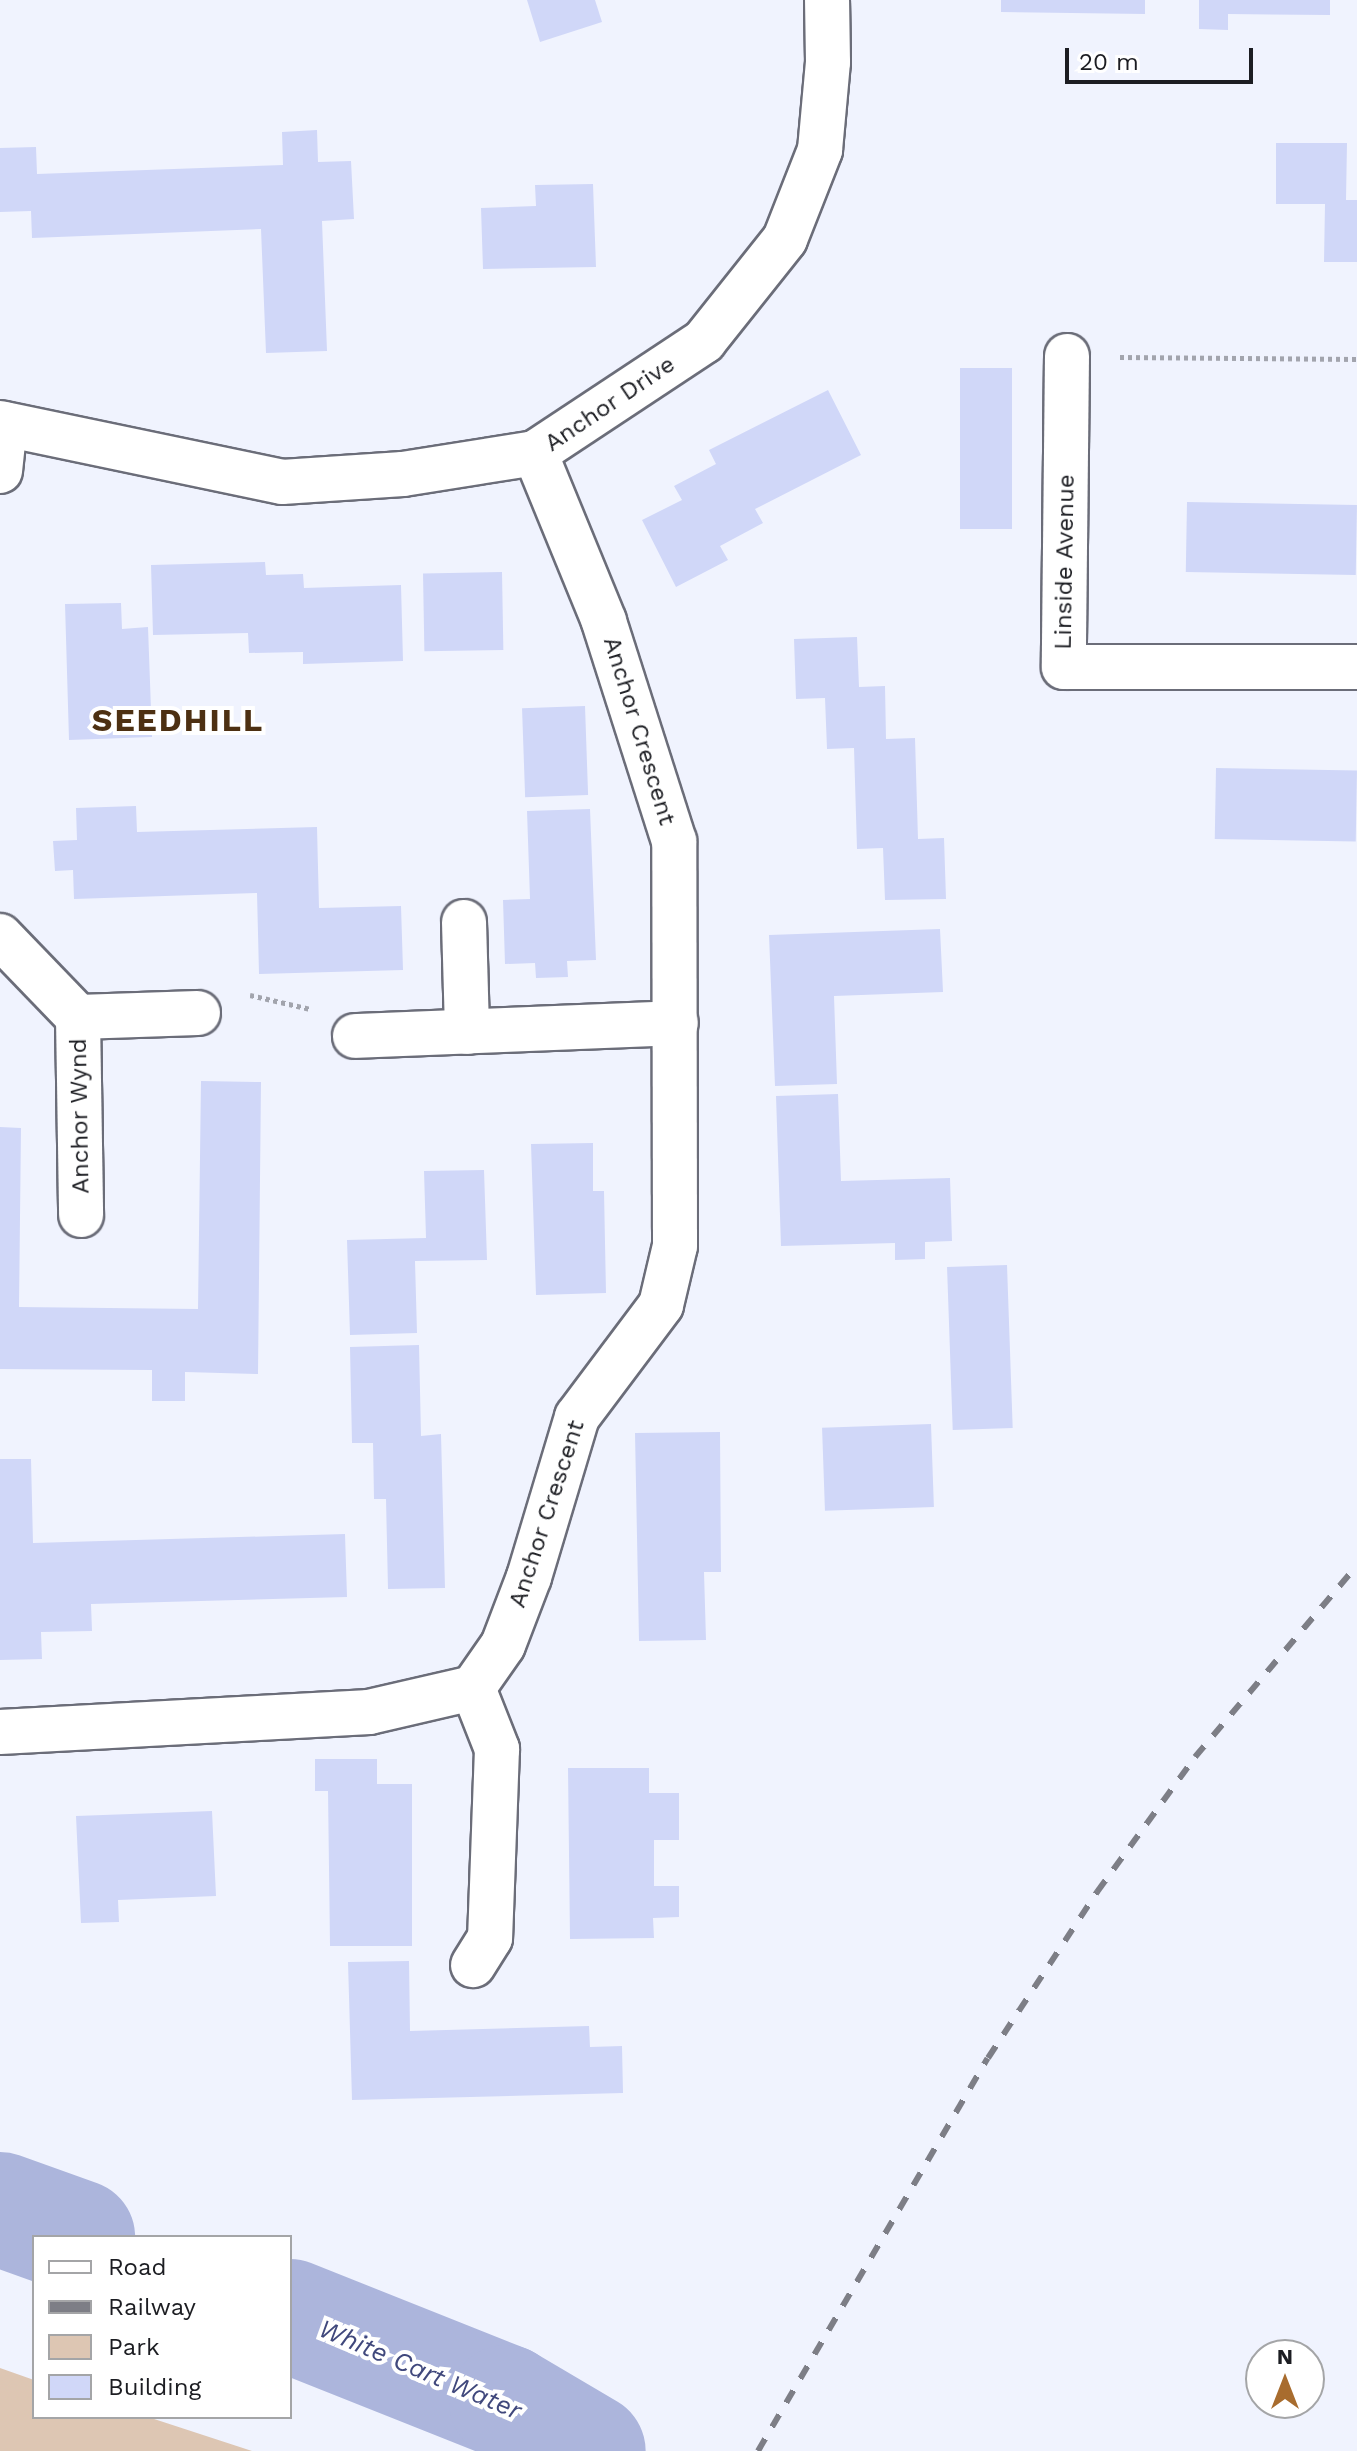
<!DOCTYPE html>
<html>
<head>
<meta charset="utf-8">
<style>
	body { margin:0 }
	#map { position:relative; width:1357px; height:2451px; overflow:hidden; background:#f0f3fe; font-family:"Work Sans",sans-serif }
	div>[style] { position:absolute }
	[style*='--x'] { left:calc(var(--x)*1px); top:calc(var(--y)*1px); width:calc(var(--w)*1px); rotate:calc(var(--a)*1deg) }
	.green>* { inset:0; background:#ddc6b3 }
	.river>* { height:114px; margin:-57px; padding:0 57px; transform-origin:57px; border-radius:57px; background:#acb5dc }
	.building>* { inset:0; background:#d0d7f8; transform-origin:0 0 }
	.path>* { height:5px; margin-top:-2.5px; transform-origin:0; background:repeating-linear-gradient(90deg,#a2a4ad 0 4px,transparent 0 8px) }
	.roads { filter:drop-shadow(2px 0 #6b6d79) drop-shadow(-2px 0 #6b6d79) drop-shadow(0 2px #6b6d79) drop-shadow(0 -2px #6b6d79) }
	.minor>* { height:44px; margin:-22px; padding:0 22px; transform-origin:22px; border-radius:22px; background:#fff }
	.rail>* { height:6px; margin-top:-3px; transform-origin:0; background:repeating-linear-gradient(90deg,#7d7e86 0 14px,transparent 0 28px) }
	span { translate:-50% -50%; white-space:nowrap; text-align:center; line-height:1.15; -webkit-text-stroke:8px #fff; paint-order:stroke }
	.street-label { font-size:24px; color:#1c1d22 }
	.water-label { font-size:26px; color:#40487c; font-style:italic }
	.district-label { font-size:32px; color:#4d3012; font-weight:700; letter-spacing:2px }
	.legend { position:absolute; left:32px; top:2235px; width:260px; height:184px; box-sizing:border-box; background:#fff; border:2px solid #a4a5a7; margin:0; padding:10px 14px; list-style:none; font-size:24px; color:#1c1d22 }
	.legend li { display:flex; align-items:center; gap:16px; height:40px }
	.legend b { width:40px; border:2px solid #a4a5a7 }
	.north { position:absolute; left:1245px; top:2339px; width:80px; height:80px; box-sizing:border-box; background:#fff; border:2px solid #a4a5a7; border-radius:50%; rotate:0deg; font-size:22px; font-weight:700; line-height:32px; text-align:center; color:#1c1d22 }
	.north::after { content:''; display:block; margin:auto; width:28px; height:36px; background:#a86c2e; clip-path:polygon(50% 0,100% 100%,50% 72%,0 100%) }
	.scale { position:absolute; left:1065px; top:48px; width:188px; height:36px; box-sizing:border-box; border:4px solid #1c1d22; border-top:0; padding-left:10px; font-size:24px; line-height:28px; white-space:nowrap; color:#1c1d22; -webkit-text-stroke:6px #fff; paint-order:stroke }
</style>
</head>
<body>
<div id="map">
	<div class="green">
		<div style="clip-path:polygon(0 2368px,34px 2380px,34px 2417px,148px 2417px,252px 2451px,0 2451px)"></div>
	</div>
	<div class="river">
		<div style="--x:0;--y:2209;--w:83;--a:19.7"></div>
		<div style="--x:290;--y:2316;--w:232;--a:21.7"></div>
		<div style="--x:506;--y:2402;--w:96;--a:30.6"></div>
	</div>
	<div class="building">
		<div style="clip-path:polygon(527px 0,595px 0,602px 22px,540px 42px)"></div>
		<div style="clip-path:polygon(1001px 0,1145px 0,1145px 14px,1001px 12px)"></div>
		<div style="clip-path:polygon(1199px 0,1330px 0,1330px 15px,1228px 14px,1228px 30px,1199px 29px)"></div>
		<div style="clip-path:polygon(317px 130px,318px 162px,351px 161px,354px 219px,322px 221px,327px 351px,266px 353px,261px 229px,32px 238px,31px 211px,0 212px,0 148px,36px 147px,37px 174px,283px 165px,282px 132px)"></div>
		<div style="clip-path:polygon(1276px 143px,1347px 143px,1346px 200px,1357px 200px,1357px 262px,1324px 262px,1325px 204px,1276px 204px)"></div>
		<div style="clip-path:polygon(593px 184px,596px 267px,483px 269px,481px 208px,536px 206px,535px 185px)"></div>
		<div style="left:960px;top:368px;width:52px;height:161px"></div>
		<div style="clip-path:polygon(828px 390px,861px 455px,755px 509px,763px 523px,720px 546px,728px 560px,676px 587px,642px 520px,682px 500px,674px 486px,716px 464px,709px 450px)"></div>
		<div style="left:1187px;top:502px;width:170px;height:70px;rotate:1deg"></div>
		<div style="clip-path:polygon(265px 562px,266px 575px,303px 574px,304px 588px,401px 585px,403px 661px,303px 664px,303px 652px,249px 653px,248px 633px,153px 635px,151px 565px)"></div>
		<div style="left:502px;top:572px;width:78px;height:79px;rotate:89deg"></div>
		<div style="clip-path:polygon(121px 603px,122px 629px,148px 627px,152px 737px,69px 740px,65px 604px)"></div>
		<div style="clip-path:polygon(857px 637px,859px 687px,885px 686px,886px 739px,915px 738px,918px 839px,944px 838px,946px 899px,885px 900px,883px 848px,857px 849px,854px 748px,827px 749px,825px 698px,796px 699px,794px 639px)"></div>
		<div style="left:585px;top:706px;width:89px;height:63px;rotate:88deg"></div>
		<div style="left:1216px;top:768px;width:141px;height:71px;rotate:1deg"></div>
		<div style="clip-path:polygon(136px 806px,137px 832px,317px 827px,319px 908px,401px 906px,403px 970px,259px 974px,257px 893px,74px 899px,73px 870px,55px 871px,53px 841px,77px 840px,76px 808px)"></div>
		<div style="clip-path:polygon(590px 809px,596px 960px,567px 961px,568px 977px,536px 978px,535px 963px,505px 964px,503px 900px,530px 899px,527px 811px)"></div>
		<div style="clip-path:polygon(940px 929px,943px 992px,834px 996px,837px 1084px,775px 1086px,769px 935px)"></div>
		<div style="clip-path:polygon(201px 1081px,261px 1082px,258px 1374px,185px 1372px,185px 1401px,152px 1401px,152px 1370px,0 1369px,0 1127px,21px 1128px,19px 1307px,198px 1309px)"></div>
		<div style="clip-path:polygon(838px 1094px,841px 1181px,950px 1178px,952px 1241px,925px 1242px,925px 1259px,895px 1260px,895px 1243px,781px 1246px,776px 1096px)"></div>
		<div style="clip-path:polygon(593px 1143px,593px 1191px,604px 1191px,606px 1293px,536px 1295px,531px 1144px)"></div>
		<div style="clip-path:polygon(484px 1170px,487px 1260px,415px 1261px,417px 1333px,350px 1335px,347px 1240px,426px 1238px,424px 1171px)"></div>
		<div style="left:1007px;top:1265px;width:163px;height:60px;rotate:88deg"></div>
		<div style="clip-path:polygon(419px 1345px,421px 1436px,441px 1434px,445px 1588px,388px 1589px,386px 1499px,374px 1499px,373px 1443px,352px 1443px,350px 1347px)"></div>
		<div style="left:931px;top:1424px;width:83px;height:109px;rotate:88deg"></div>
		<div style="clip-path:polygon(720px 1432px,721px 1572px,704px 1572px,706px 1640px,639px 1641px,635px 1433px)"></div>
		<div style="clip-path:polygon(0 1459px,31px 1459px,33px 1543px,345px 1534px,347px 1597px,91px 1604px,92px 1631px,41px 1632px,42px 1659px,0 1660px)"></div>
		<div style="clip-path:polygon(315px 1759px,377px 1759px,377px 1784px,412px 1784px,412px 1946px,330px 1946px,328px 1791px,315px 1791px)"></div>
		<div style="clip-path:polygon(568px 1768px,649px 1768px,649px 1793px,679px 1793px,679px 1840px,654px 1840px,654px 1886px,679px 1886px,679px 1917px,653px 1918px,654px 1938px,570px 1939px)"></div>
		<div style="clip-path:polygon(212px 1811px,216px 1896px,118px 1900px,119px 1922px,81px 1923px,76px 1816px)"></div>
		<div style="clip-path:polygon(409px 1961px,410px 2031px,589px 2026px,590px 2047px,622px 2046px,623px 2093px,352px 2100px,348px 1962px)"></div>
	</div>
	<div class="path">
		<div style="--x:1120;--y:357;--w:237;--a:0.5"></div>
		<div style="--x:250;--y:995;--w:62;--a:13.1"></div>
	</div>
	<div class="roads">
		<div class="minor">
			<div style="--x:1067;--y:356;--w:311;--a:90.6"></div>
			<div style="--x:1064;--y:667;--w:293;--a:0"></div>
			<div style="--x:0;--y:423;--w:288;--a:11.8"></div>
			<div style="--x:282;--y:482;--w:121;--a:-3.8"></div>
			<div style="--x:403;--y:474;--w:134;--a:-9"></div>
			<div style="--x:535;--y:453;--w:203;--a:-33.5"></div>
			<div style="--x:704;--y:341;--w:130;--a:-51.5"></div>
			<div style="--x:785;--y:239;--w:96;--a:-68.5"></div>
			<div style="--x:820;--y:150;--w:88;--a:-84.8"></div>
			<div style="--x:828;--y:62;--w:62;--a:-90.9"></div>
			<div style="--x:0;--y:471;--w:47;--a:-83.9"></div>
			<div style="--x:464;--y:922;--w:110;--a:88.4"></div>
			<div style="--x:0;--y:936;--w:112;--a:46.1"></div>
			<div style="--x:78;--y:1017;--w:198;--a:89.1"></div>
			<div style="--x:78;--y:1017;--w:120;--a:-1.9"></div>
			<div style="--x:355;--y:1036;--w:321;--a:-2.3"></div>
			<div style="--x:473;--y:1688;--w:66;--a:68.5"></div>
			<div style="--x:497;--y:1749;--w:189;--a:92.1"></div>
			<div style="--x:490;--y:1938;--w:32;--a:122"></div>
			<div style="--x:0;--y:1732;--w:370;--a:-3.1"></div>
			<div style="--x:369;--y:1712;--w:107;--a:-13"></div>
			<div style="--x:473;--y:1688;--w:52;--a:-55.1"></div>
			<div style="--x:503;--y:1645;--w:73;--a:-69.1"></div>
			<div style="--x:529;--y:1577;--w:167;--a:-73.3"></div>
			<div style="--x:577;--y:1417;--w:140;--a:-53.1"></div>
			<div style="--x:661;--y:1305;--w:61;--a:-76.7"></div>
			<div style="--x:675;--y:1246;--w:405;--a:-90.1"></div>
			<div style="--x:674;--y:841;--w:231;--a:-107.7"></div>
			<div style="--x:604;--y:621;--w:182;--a:-112.3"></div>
		</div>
	</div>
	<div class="rail">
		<div style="--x:758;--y:2451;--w:455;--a:-59.7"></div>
		<div style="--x:988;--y:2058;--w:199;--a:-56.7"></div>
		<div style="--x:1097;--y:1892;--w:167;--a:-54"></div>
		<div style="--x:1195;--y:1757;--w:251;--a:-49.8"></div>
	</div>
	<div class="street-label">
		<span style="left:610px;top:404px;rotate:-34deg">Anchor Drive</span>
		<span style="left:1065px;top:562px;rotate:-89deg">Linside Avenue</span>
		<span style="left:639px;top:731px;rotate:73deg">Anchor Crescent</span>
		<span style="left:80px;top:1116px;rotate:-91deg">Anchor Wynd</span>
		<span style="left:547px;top:1514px;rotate:-72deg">Anchor Crescent</span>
	</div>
	<div class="water-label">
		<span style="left:420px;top:2370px;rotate:23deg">White Cart Water</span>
	</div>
	<div class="district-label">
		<span style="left:178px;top:720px">SEEDHILL</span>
	</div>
	<ul class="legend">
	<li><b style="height:10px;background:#fff"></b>Road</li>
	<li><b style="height:10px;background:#7d7e86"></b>Railway</li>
	<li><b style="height:22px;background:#ddc6b3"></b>Park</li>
	<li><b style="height:22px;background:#d0d7f8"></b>Building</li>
	</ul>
	<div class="north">N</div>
	<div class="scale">20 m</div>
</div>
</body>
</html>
